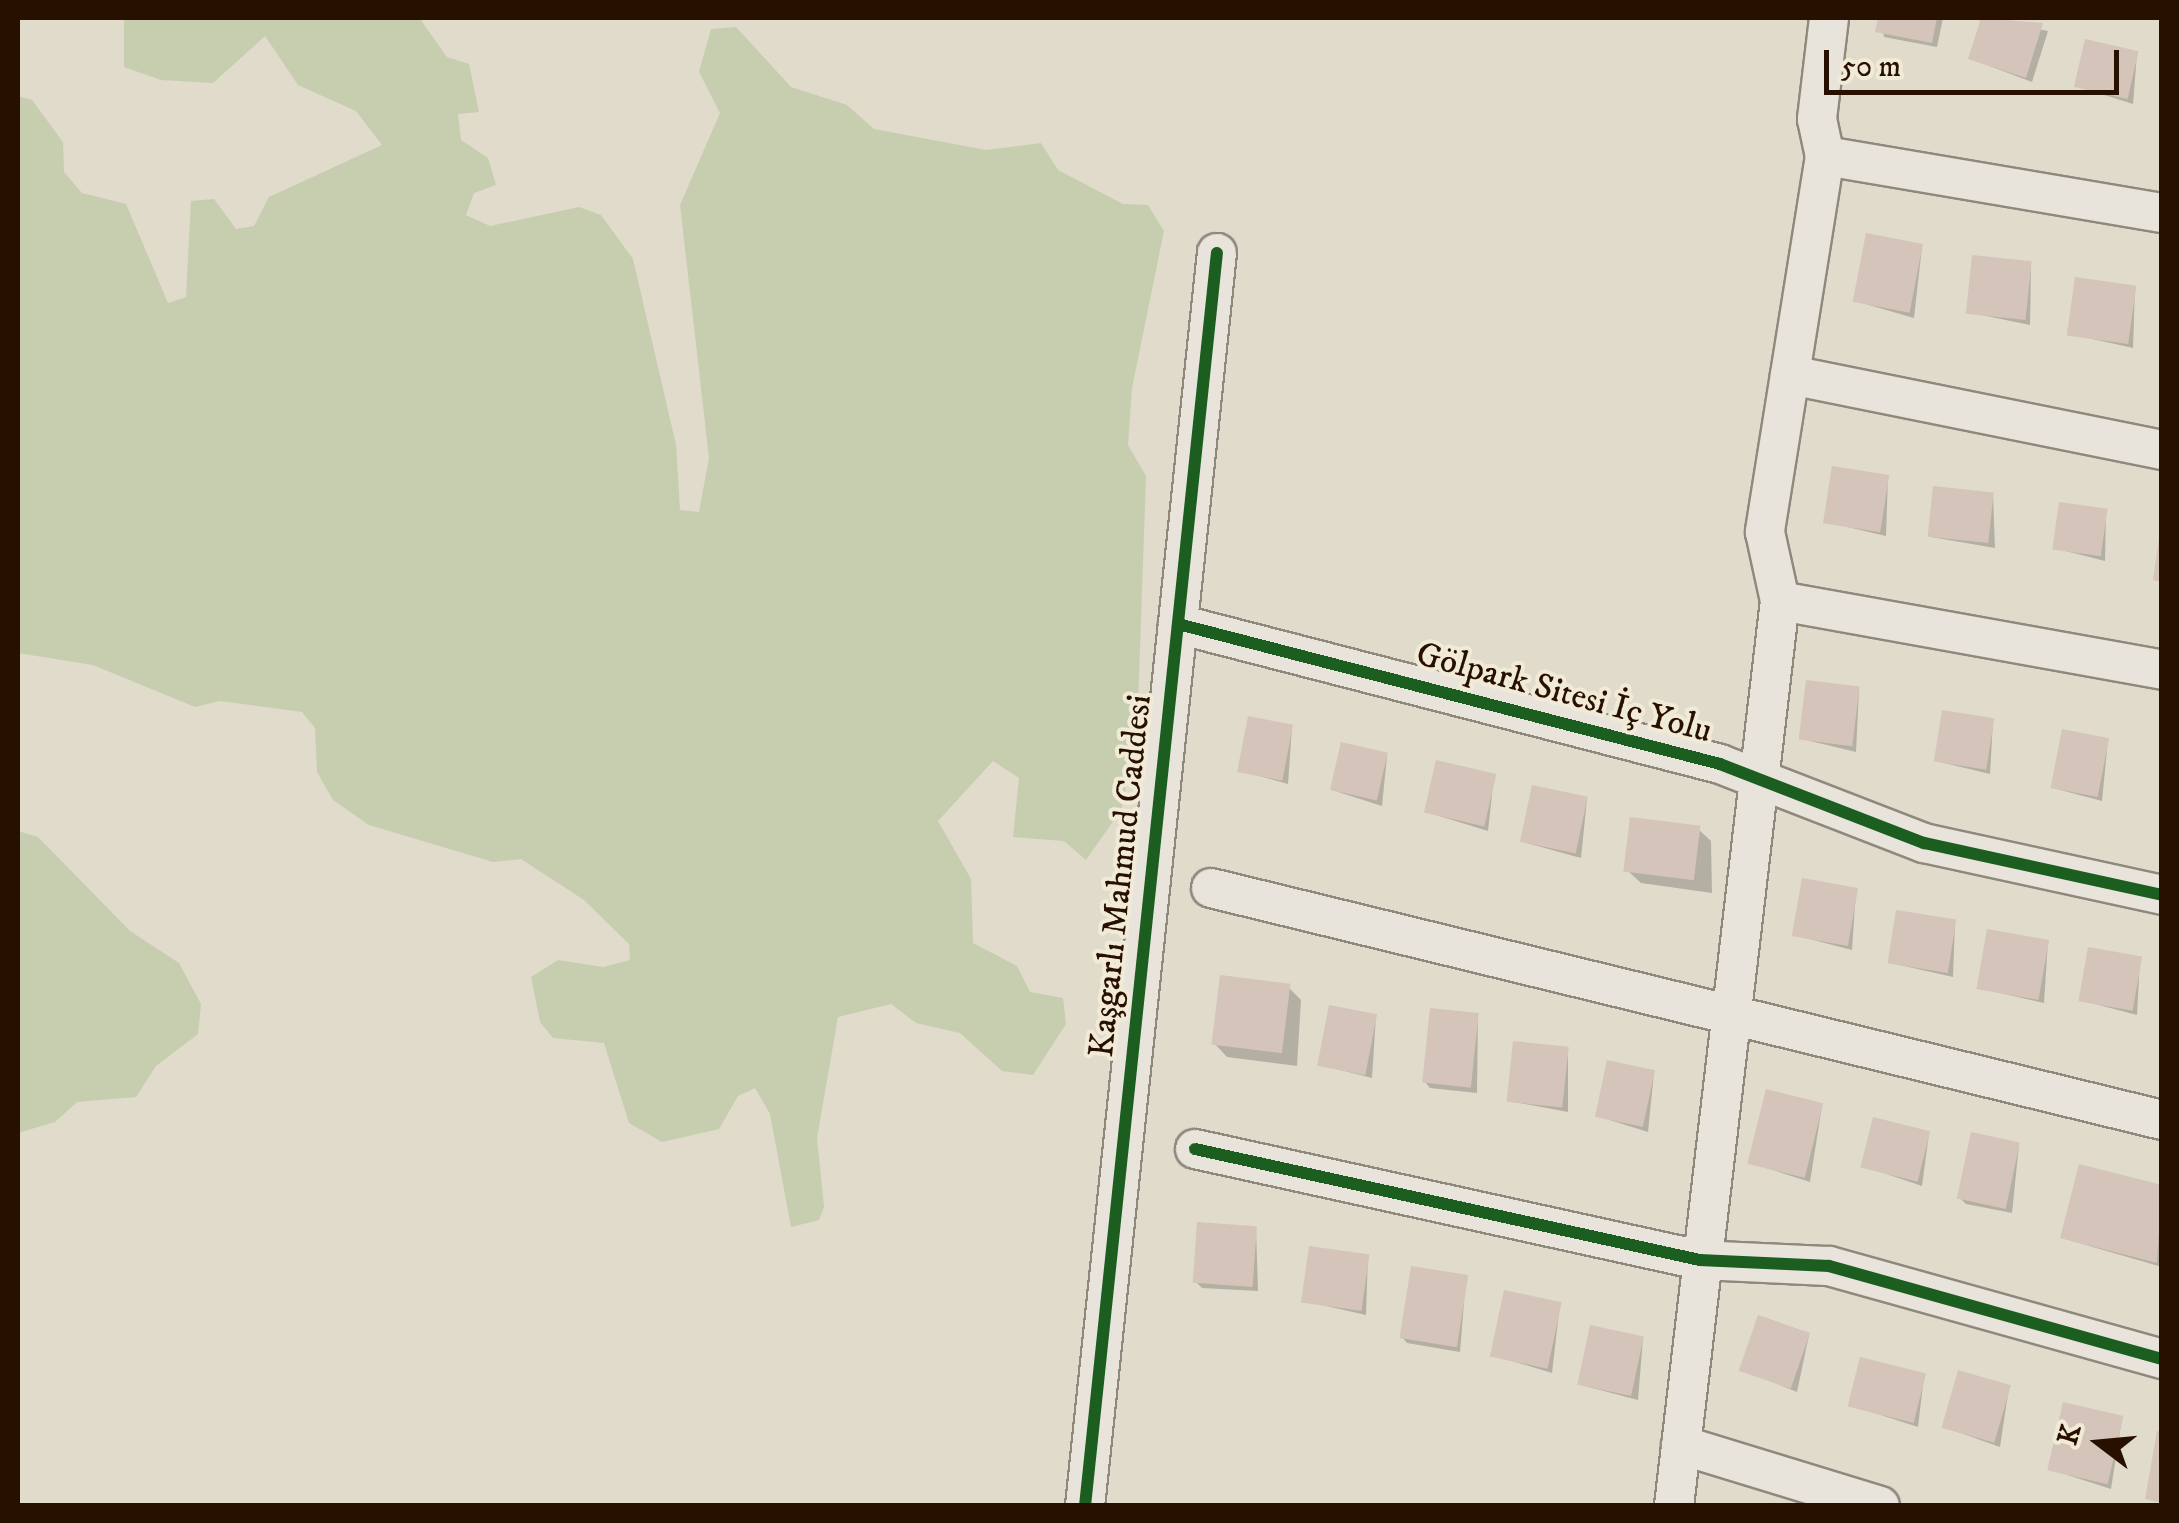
<!DOCTYPE html>
<html>
<head>
<meta charset="utf-8">
<style>
	body { margin:0 }
	#map { position:relative; width:2179px; height:1523px; overflow:hidden; background:#e0dbcb; font-family:"IM FELL DW Pica",serif }
	div>[style] { position:absolute }
	[style*='--x'] { left:calc(var(--x)*1px); top:calc(var(--y)*1px); width:calc(var(--w)*1px); rotate:calc(var(--a)*1deg) }
	.green>* { inset:0; background:#c6ceaf }
	.shadow>* { inset:0; background:#0003 }
	.building>* { inset:0; background:#d4c4ba; transform-origin:0 0 }
	.roads { filter:drop-shadow(2px 0 #8e887d) drop-shadow(-2px 0 #8e887d) drop-shadow(0 2px #8e887d) drop-shadow(0 -2px #8e887d) }
	.minor>* { height:38px; margin:-19px; padding:0 19px; transform-origin:19px; border-radius:19px; background:#e8e4dc }
	.cycleway>* { height:12px; margin:-6px; padding:0 6px; transform-origin:6px; border-radius:6px; background:#1b5e20 }
	span { translate:-50% -50%; white-space:nowrap; text-align:center; line-height:1.15; -webkit-text-stroke:8px #f1ead7; paint-order:stroke }
	.street-label { font-size:35px; color:#281000 }
	.frame { position:absolute; inset:0; border:20px solid #281000; pointer-events:none }
	.north { position:absolute; left:2049px; top:1393px; width:100px; height:100px; -webkit-text-stroke:8px #f1ead7; paint-order:stroke; rotate:286deg; font-size:28px; font-weight:700; line-height:40px; text-align:center; color:#281000 }
	.north::after { content:''; display:block; margin:auto; width:35px; height:45px; background:#281000; clip-path:polygon(50% 0,100% 100%,50% 72%,0 100%) }
	.scale { position:absolute; left:1824px; top:50px; width:295px; height:45px; box-sizing:border-box; border:5px solid #281000; border-top:0; padding-left:12px; font-size:30px; line-height:35px; white-space:nowrap; color:#281000; -webkit-text-stroke:8px #f1ead7; paint-order:stroke }
</style>
</head>
<body>
<div id="map">
	<div class="green">
		<div style="clip-path:polygon(124px 18px,420px 19px,447px 57px,469px 64px,479px 112px,458px 114px,461px 140px,488px 158px,496px 185px,474px 193px,466px 215px,490px 226px,579px 207px,601px 215px,633px 259px,676px 445px,680px 510px,699px 512px,709px 458px,680px 205px,720px 113px,699px 72px,711px 29px,736px 27px,791px 87px,847px 105px,874px 129px,986px 150px,1041px 143px,1058px 170px,1123px 204px,1148px 205px,1164px 231px,1132px 388px,1128px 445px,1146px 476px,1137px 734px,1121px 810px,1086px 860px,1064px 841px,1013px 837px,1019px 778px,993px 761px,938px 821px,971px 879px,973px 943px,1017px 966px,1030px 992px,1063px 998px,1066px 1024px,1033px 1075px,1002px 1071px,960px 1033px,916px 1023px,891px 1004px,838px 1017px,817px 1138px,824px 1207px,819px 1220px,791px 1227px,770px 1114px,755px 1088px,738px 1096px,719px 1129px,662px 1142px,629px 1123px,604px 1043px,553px 1038px,540px 1022px,531px 977px,558px 960px,603px 967px,630px 960px,629px 944px,584px 900px,521px 859px,493px 862px,369px 825px,333px 800px,317px 772px,315px 728px,302px 712px,220px 701px,195px 707px,93px 665px,18px 653px,18px 96px,32px 100px,63px 142px,64px 172px,82px 193px,126px 204px,168px 303px,186px 297px,191px 201px,214px 199px,236px 229px,254px 226px,269px 197px,382px 145px,356px 111px,298px 85px,265px 36px,213px 83px,161px 80px,124px 67px)"></div>
		<div style="clip-path:polygon(18px 831px,38px 837px,130px 931px,179px 963px,201px 1004px,198px 1034px,156px 1066px,136px 1097px,77px 1102px,55px 1122px,18px 1133px)"></div>
	</div>
	<div class="shadow">
		<div style="clip-path:polygon(1881px 18px,1943px 18px,1937px 47px,1884px 37px)"></div>
		<div style="clip-path:polygon(1984px 18px,2048px 31px,2032px 82px,1971px 59px)"></div>
		<div style="clip-path:polygon(2137px 54px,2133px 104px,2076px 86px)"></div>
		<div style="clip-path:polygon(1922px 247px,1914px 318px,1855px 301px)"></div>
		<div style="clip-path:polygon(2031px 264px,2030px 325px,1967px 312px)"></div>
		<div style="clip-path:polygon(2135px 288px,2133px 348px,2070px 334px)"></div>
		<div style="clip-path:polygon(1888px 477px,1886px 536px,1826px 522px)"></div>
		<div style="clip-path:polygon(1993px 494px,1995px 548px,1931px 537px)"></div>
		<div style="clip-path:polygon(2106px 512px,2105px 561px,2054px 548px)"></div>
		<div style="clip-path:polygon(1859px 690px,1856px 752px,1802px 739px)"></div>
		<div style="clip-path:polygon(1993px 721px,1990px 774px,1936px 761px)"></div>
		<div style="clip-path:polygon(1292px 727px,1288px 784px,1241px 771px)"></div>
		<div style="clip-path:polygon(2108px 740px,2102px 801px,2053px 788px)"></div>
		<div style="clip-path:polygon(1387px 756px,1382px 806px,1332px 790px)"></div>
		<div style="clip-path:polygon(1494px 776px,1488px 831px,1426px 812px)"></div>
		<div style="clip-path:polygon(1587px 799px,1581px 858px,1523px 842px)"></div>
		<div style="clip-path:polygon(1698px 829px,1711px 841px,1712px 893px,1641px 883px,1628px 871px)"></div>
		<div style="clip-path:polygon(1856px 890px,1852px 950px,1794px 935px)"></div>
		<div style="clip-path:polygon(1955px 922px,1953px 977px,1891px 963px)"></div>
		<div style="clip-path:polygon(2048px 942px,2044px 1003px,1979px 988px)"></div>
		<div style="clip-path:polygon(2140px 959px,2137px 1015px,2080px 1000px)"></div>
		<div style="clip-path:polygon(1288px 987px,1301px 1000px,1297px 1066px,1227px 1057px,1215px 1044px)"></div>
		<div style="clip-path:polygon(1478px 1015px,1477px 1093px,1430px 1088px,1425px 1082px)"></div>
		<div style="clip-path:polygon(1376px 1016px,1372px 1078px,1321px 1065px)"></div>
		<div style="clip-path:polygon(1568px 1050px,1568px 1112px,1509px 1101px)"></div>
		<div style="clip-path:polygon(1654px 1072px,1648px 1132px,1597px 1116px)"></div>
		<div style="clip-path:polygon(1822px 1106px,1810px 1182px,1751px 1163px)"></div>
		<div style="clip-path:polygon(1929px 1134px,1922px 1186px,1863px 1166px)"></div>
		<div style="clip-path:polygon(2019px 1145px,2012px 1213px,1966px 1204px,1960px 1198px)"></div>
		<div style="clip-path:polygon(2162px 1188px,2162px 1267px,2062px 1238px)"></div>
		<div style="clip-path:polygon(1256px 1228px,1258px 1291px,1202px 1288px,1196px 1282px)"></div>
		<div style="clip-path:polygon(1368px 1256px,1366px 1315px,1304px 1301px)"></div>
		<div style="clip-path:polygon(1466px 1278px,1460px 1352px,1407px 1343px,1402px 1337px)"></div>
		<div style="clip-path:polygon(1560px 1304px,1552px 1373px,1492px 1355px)"></div>
		<div style="clip-path:polygon(1809px 1335px,1797px 1392px,1743px 1370px)"></div>
		<div style="clip-path:polygon(1643px 1338px,1638px 1400px,1581px 1385px)"></div>
		<div style="clip-path:polygon(1924px 1376px,1918px 1427px,1850px 1405px)"></div>
		<div style="clip-path:polygon(2009px 1387px,2000px 1447px,1944px 1427px)"></div>
		<div style="clip-path:polygon(2122px 1418px,2111px 1489px,2049px 1469px)"></div>
	</div>
	<div class="building">
		<div style="clip-path:polygon(1878px 18px,1937px 18px,1932px 43px,1875px 32px)"></div>
		<div style="clip-path:polygon(1981px 18px,2043px 23px,2026px 78px,1968px 59px)"></div>
		<div style="left:2085px;top:39px;width:55px;height:49px;rotate:13deg"></div>
		<div style="left:1866px;top:233px;width:58px;height:70px;rotate:11deg"></div>
		<div style="left:1972px;top:255px;width:60px;height:59px;rotate:6deg"></div>
		<div style="left:2075px;top:277px;width:62px;height:59px;rotate:8deg"></div>
		<div style="left:1832px;top:466px;width:58px;height:58px;rotate:9deg"></div>
		<div style="left:1933px;top:486px;width:61px;height:51px;rotate:6deg"></div>
		<div style="left:2059px;top:502px;width:49px;height:48px;rotate:8deg"></div>
		<div style="clip-path:polygon(2159px 539px,2162px 539px,2162px 582px,2153px 580px)"></div>
		<div style="left:1806px;top:680px;width:54px;height:60px;rotate:7deg"></div>
		<div style="left:1942px;top:710px;width:53px;height:52px;rotate:9deg"></div>
		<div style="left:1248px;top:716px;width:46px;height:57px;rotate:11deg"></div>
		<div style="left:2062px;top:729px;width:48px;height:60px;rotate:11deg"></div>
		<div style="left:1341px;top:742px;width:48px;height:49px;rotate:13deg"></div>
		<div style="left:1436px;top:760px;width:62px;height:54px;rotate:13deg"></div>
		<div style="left:1532px;top:785px;width:57px;height:58px;rotate:12deg"></div>
		<div style="left:1630px;top:817px;width:71px;height:55px;rotate:7deg"></div>
		<div style="left:1802px;top:878px;width:57px;height:59px;rotate:10deg"></div>
		<div style="left:1896px;top:910px;width:61px;height:54px;rotate:9deg"></div>
		<div style="left:1987px;top:929px;width:63px;height:61px;rotate:10deg"></div>
		<div style="left:2088px;top:947px;width:55px;height:55px;rotate:10deg"></div>
		<div style="left:1220px;top:975px;width:71px;height:70px;rotate:7deg"></div>
		<div style="left:1329px;top:1005px;width:49px;height:62px;rotate:11deg"></div>
		<div style="left:1430px;top:1008px;width:49px;height:75px;rotate:6deg"></div>
		<div style="left:1513px;top:1041px;width:56px;height:61px;rotate:6deg"></div>
		<div style="left:1607px;top:1060px;width:49px;height:58px;rotate:12deg"></div>
		<div style="left:1766px;top:1089px;width:59px;height:77px;rotate:14deg"></div>
		<div style="left:1873px;top:1117px;width:59px;height:52px;rotate:14deg"></div>
		<div style="left:1971px;top:1132px;width:50px;height:68px;rotate:12deg"></div>
		<div style="clip-path:polygon(2079px 1164px,2162px 1185px,2157px 1263px,2060px 1238px)"></div>
		<div style="left:1197px;top:1222px;width:60px;height:61px;rotate:4deg"></div>
		<div style="left:1309px;top:1246px;width:61px;height:57px;rotate:8deg"></div>
		<div style="left:1411px;top:1266px;width:58px;height:73px;rotate:9deg"></div>
		<div style="left:1504px;top:1290px;width:59px;height:68px;rotate:12deg"></div>
		<div style="left:1758px;top:1315px;width:55px;height:59px;rotate:19deg"></div>
		<div style="left:1590px;top:1325px;width:55px;height:61px;rotate:12deg"></div>
		<div style="left:1860px;top:1357px;width:68px;height:51px;rotate:14deg"></div>
		<div style="left:1958px;top:1370px;width:55px;height:60px;rotate:16deg"></div>
		<div style="left:2063px;top:1402px;width:62px;height:70px;rotate:13deg"></div>
		<div style="clip-path:polygon(2157px 1431px,2162px 1432px,2162px 1503px,2145px 1499px)"></div>
	</div>
	<div class="roads">
		<div class="minor">
			<div style="--x:1829;--y:18;--w:102;--a:96.8"></div>
			<div style="--x:1817;--y:119;--w:38;--a:78"></div>
			<div style="--x:1825;--y:156;--w:342;--a:9.6"></div>
			<div style="--x:1825;--y:156;--w:381;--a:99.1"></div>
			<div style="--x:1765;--y:532;--w:71;--a:77.7"></div>
			<div style="--x:1780;--y:601;--w:388;--a:10.2"></div>
			<div style="--x:1790;--y:375;--w:379;--a:11.4"></div>
			<div style="--x:1178;--y:624;--w:560;--a:14.48"></div>
			<div style="--x:1720;--y:764;--w:219;--a:21.2"></div>
			<div style="--x:1924;--y:843;--w:244;--a:12.3"></div>
			<div style="--x:1211;--y:888;--w:979;--a:13.71"></div>
			<div style="--x:1195;--y:1149;--w:517;--a:12.4"></div>
			<div style="--x:1700;--y:1260;--w:129;--a:2.7"></div>
			<div style="--x:1829;--y:1266;--w:346;--a:15.6"></div>
			<div style="--x:1681;--y:1445;--w:208;--a:17"></div>
			<div style="--x:1085;--y:1506;--w:1260;--a:-83.99"></div>
			<div style="--x:1674;--y:1506;--w:911;--a:-83.32"></div>
		</div>
	</div>
	<div class="cycleway">
		<div style="--x:1178;--y:624;--w:560;--a:14.48"></div>
		<div style="--x:1720;--y:764;--w:219;--a:21.2"></div>
		<div style="--x:1924;--y:843;--w:244;--a:12.3"></div>
		<div style="--x:1195;--y:1149;--w:517;--a:12.4"></div>
		<div style="--x:1700;--y:1260;--w:129;--a:2.7"></div>
		<div style="--x:1829;--y:1266;--w:346;--a:15.6"></div>
		<div style="--x:1085;--y:1506;--w:1260;--a:-83.99"></div>
	</div>
	<div class="street-label">
		<span style="left:1564px;top:693px;rotate:15deg">Gölpark Sitesi İç Yolu</span>
		<span style="left:1121px;top:876px;rotate:-84deg">Kaşgarlı Mahmud Caddesi</span>
	</div>
	<div class="frame"></div>
	<div class="north">K</div>
	<div class="scale">50 m</div>
</div>
</body>
</html>
